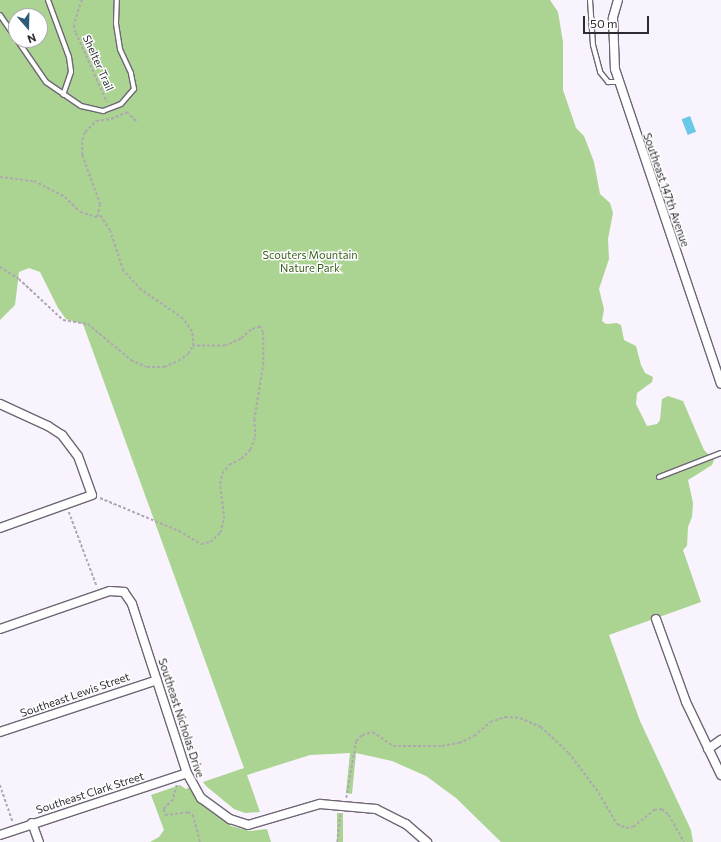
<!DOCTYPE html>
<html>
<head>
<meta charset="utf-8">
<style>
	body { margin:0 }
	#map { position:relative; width:721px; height:842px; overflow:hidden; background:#f9f3fd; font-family:Commissioner,sans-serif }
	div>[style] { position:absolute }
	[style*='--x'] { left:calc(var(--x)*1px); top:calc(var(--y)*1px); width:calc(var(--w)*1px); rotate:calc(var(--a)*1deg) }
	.green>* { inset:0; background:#abd392; transform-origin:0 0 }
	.water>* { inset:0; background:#6ac9e7; transform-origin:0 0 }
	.path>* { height:1.5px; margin-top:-0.75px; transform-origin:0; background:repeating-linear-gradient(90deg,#aea9b1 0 3px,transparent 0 5px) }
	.roads { filter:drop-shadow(1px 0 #6e6674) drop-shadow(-1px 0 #6e6674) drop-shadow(0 1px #6e6674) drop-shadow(0 -1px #6e6674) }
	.lane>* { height:4px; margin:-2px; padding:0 2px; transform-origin:2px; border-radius:2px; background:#fff }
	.street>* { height:8px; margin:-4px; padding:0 4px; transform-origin:4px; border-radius:4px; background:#fff }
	span { translate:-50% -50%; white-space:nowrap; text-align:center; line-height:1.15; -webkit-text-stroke:3px #fff; paint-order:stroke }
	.street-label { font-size:11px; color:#2f2c31 }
	.park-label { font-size:11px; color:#395e1c }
	.north { position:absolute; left:8px; top:8px; width:40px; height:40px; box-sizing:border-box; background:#fff; border:1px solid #acabad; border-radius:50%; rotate:160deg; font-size:11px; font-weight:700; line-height:16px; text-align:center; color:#2f2c31 }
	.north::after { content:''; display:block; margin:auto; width:14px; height:18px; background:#2e5b7a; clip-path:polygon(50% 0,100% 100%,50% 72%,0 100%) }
	.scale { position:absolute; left:583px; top:16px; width:66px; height:18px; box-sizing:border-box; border:2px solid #2f2c31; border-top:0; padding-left:5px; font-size:12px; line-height:14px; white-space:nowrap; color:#2f2c31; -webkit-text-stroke:3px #fff; paint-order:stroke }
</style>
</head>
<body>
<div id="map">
	<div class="green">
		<div style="clip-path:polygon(evenodd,0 0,550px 0,558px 12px,563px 42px,563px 90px,576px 128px,584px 136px,594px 162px,600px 194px,610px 203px,613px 213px,608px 239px,609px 259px,599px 289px,604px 309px,602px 321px,606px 324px,617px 323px,621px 325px,624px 340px,636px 346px,641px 365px,645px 373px,653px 377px,652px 382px,637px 393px,636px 404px,647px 426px,657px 424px,660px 420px,662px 399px,668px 396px,683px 401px,704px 450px,714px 460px,712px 465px,688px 480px,693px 503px,692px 517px,688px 527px,687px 546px,683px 550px,701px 602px,609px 635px,640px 721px,691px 830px,693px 842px,501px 842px,456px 798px,426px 776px,392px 761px,356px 753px,352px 794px,346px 793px,350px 753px,310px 755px,247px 775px,260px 812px,245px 813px,234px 809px,206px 786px,203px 782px,244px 768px,83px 324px,66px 319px,58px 308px,40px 272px,29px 268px,19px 272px,15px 305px,0 320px,0 0,16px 16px,40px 16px,40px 40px,16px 40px,16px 16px)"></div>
		<div style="clip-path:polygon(180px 785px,186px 789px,190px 787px,200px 801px,231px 826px,250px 831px,267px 829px,271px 842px,150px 842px,159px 837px,164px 830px,151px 795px)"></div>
		<div style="left:337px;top:813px;width:6px;height:29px"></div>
	</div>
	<div class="water">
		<div style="left:690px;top:116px;width:17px;height:9px;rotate:69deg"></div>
	</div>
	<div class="path">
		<div style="--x:82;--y:0;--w:26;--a:108"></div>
		<div style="--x:74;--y:25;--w:8;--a:76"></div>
		<div style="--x:76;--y:33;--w:76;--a:65.8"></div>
		<div style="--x:0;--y:177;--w:34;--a:7"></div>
		<div style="--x:34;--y:181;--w:35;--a:27"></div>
		<div style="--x:65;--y:197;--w:21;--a:45"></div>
		<div style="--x:80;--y:212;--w:18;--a:16"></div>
		<div style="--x:97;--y:217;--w:12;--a:-76"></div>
		<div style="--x:100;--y:205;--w:53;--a:-109.8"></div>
		<div style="--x:82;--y:155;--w:15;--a:-90"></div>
		<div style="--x:82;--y:140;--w:9;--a:-69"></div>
		<div style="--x:85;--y:132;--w:16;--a:-45"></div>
		<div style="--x:96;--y:121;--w:15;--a:-8"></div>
		<div style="--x:111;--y:119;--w:17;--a:-24"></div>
		<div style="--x:127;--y:112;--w:14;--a:45"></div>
		<div style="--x:0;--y:267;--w:22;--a:32"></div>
		<div style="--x:19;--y:279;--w:60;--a:43"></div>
		<div style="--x:63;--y:320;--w:25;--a:9"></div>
		<div style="--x:88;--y:324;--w:56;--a:39.9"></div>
		<div style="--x:131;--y:360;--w:17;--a:24"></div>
		<div style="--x:147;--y:367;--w:17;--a:0"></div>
		<div style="--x:164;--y:367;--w:15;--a:-23"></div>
		<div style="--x:178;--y:361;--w:12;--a:-35"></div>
		<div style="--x:188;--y:354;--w:9;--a:-58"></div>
		<div style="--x:193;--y:346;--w:14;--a:-94"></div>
		<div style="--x:192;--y:332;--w:16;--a:-125"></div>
		<div style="--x:183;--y:319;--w:51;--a:-145.4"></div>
		<div style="--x:141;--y:290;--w:26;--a:-133"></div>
		<div style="--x:123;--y:271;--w:42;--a:-108"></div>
		<div style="--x:110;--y:231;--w:20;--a:-123"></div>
		<div style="--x:100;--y:498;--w:86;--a:22.7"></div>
		<div style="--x:179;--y:531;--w:26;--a:31"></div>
		<div style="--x:201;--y:544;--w:9;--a:-13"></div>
		<div style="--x:210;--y:542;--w:13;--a:-42"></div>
		<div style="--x:220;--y:533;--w:15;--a:-74"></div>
		<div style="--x:224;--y:519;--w:35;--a:-97"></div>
		<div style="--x:220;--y:484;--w:10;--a:-79"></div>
		<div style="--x:222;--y:474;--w:11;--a:-52"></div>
		<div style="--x:229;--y:465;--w:13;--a:-27"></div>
		<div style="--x:241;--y:459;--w:13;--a:-45"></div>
		<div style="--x:250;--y:450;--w:14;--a:-69"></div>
		<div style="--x:255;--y:437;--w:17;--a:-93"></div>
		<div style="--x:254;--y:420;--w:56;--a:-80.7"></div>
		<div style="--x:263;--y:365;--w:32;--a:-90"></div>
		<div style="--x:263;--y:333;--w:7;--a:-117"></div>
		<div style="--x:260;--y:327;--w:9;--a:162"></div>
		<div style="--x:251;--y:330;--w:13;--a:138"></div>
		<div style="--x:241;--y:339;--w:17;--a:156"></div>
		<div style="--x:225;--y:346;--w:32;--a:180"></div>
		<div style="--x:69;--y:512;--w:80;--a:69.5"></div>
		<div style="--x:0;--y:785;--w:39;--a:71"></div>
		<div style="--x:177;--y:785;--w:16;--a:105"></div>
		<div style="--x:173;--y:800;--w:13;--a:135"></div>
		<div style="--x:164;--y:809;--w:6;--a:81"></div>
		<div style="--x:165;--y:815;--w:23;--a:-7"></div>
		<div style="--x:188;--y:812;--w:6;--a:31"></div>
		<div style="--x:193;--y:815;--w:28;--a:75"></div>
		<div style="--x:346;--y:798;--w:58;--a:-80"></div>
		<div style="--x:356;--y:741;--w:8;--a:-45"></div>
		<div style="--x:362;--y:735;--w:11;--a:-15"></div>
		<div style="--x:373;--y:732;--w:24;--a:35"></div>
		<div style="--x:393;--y:746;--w:49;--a:0"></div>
		<div style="--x:442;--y:746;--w:17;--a:-10"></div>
		<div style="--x:459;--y:743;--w:17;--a:-25"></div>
		<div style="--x:474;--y:736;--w:21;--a:-41"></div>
		<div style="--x:490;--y:722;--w:16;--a:-18"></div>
		<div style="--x:505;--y:717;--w:15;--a:4"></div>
		<div style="--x:520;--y:718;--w:23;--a:23"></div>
		<div style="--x:541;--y:727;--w:38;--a:43"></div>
		<div style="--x:569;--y:753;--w:50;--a:53.1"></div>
		<div style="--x:599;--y:793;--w:36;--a:60"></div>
		<div style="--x:617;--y:824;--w:10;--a:24"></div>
		<div style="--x:626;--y:828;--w:7;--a:-8"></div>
		<div style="--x:633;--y:827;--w:27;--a:-39"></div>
		<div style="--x:654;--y:810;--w:8;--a:-7"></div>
		<div style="--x:662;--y:809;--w:9;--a:41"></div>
		<div style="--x:669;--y:815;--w:31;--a:61"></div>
		<div style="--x:337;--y:842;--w:27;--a:-84"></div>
	</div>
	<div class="roads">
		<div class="lane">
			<div style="--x:48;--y:0;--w:61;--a:69.8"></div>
			<div style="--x:69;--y:57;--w:15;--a:82"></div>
			<div style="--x:71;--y:72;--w:24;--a:109"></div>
			<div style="--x:590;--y:0;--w:45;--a:86.2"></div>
			<div style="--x:593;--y:45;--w:28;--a:75"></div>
			<div style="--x:600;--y:72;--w:13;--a:51"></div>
			<div style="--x:608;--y:82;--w:10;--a:0"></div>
			<div style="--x:0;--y:15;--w:81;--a:55.5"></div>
			<div style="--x:46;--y:82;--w:42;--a:34.4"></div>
			<div style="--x:81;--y:106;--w:23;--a:13"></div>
			<div style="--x:103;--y:111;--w:19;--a:-21"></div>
			<div style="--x:121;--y:104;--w:20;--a:-49"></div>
			<div style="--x:134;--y:89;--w:16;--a:-101"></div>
			<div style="--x:131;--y:73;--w:26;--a:-115"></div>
			<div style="--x:120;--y:49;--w:26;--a:-99"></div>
			<div style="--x:116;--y:23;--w:23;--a:-88"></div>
			<div style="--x:659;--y:477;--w:66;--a:-21.2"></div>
		</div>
		<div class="street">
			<div style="--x:618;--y:0;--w:19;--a:106"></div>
			<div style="--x:613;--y:18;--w:51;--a:87.8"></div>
			<div style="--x:615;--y:69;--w:332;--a:71.4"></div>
			<div style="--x:0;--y:404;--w:53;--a:24.6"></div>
			<div style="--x:48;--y:426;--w:17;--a:33"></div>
			<div style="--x:62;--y:435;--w:26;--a:53"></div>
			<div style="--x:78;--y:456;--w:41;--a:70.3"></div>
			<div style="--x:92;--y:495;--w:98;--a:160.3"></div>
			<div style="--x:656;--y:619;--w:88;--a:70.1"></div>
			<div style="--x:686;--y:702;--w:81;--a:64.4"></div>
			<div style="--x:0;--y:629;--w:116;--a:-19.1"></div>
			<div style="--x:110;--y:591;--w:14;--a:4"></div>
			<div style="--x:124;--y:592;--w:14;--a:56"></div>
			<div style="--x:132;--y:604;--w:178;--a:72"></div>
			<div style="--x:187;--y:773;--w:29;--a:61"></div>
			<div style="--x:201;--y:798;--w:36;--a:36"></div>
			<div style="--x:230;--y:819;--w:19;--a:18"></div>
			<div style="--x:248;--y:825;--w:75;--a:-16.3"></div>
			<div style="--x:320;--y:804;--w:56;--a:5.1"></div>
			<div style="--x:376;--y:809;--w:34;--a:27"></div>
			<div style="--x:406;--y:824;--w:28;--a:41"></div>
			<div style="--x:0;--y:732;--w:165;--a:-18.3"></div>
			<div style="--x:708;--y:749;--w:16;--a:-35"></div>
			<div style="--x:32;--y:823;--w:20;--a:70"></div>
			<div style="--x:0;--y:835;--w:197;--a:-18.3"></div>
		</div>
	</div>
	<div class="street-label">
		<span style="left:98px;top:63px;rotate:66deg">Shelter Trail</span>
		<span style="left:666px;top:190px;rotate:71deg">Southeast 147th Avenue</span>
		<span style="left:75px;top:695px;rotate:-19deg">Southeast Lewis Street</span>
		<span style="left:181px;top:718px;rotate:72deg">Southeast Nicholas Drive</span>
		<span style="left:90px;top:793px;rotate:-18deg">Southeast Clark Street</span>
	</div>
	<div class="park-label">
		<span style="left:310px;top:262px">Scouters Mountain<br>Nature Park</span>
	</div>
	<div class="north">N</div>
	<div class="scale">50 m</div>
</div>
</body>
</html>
